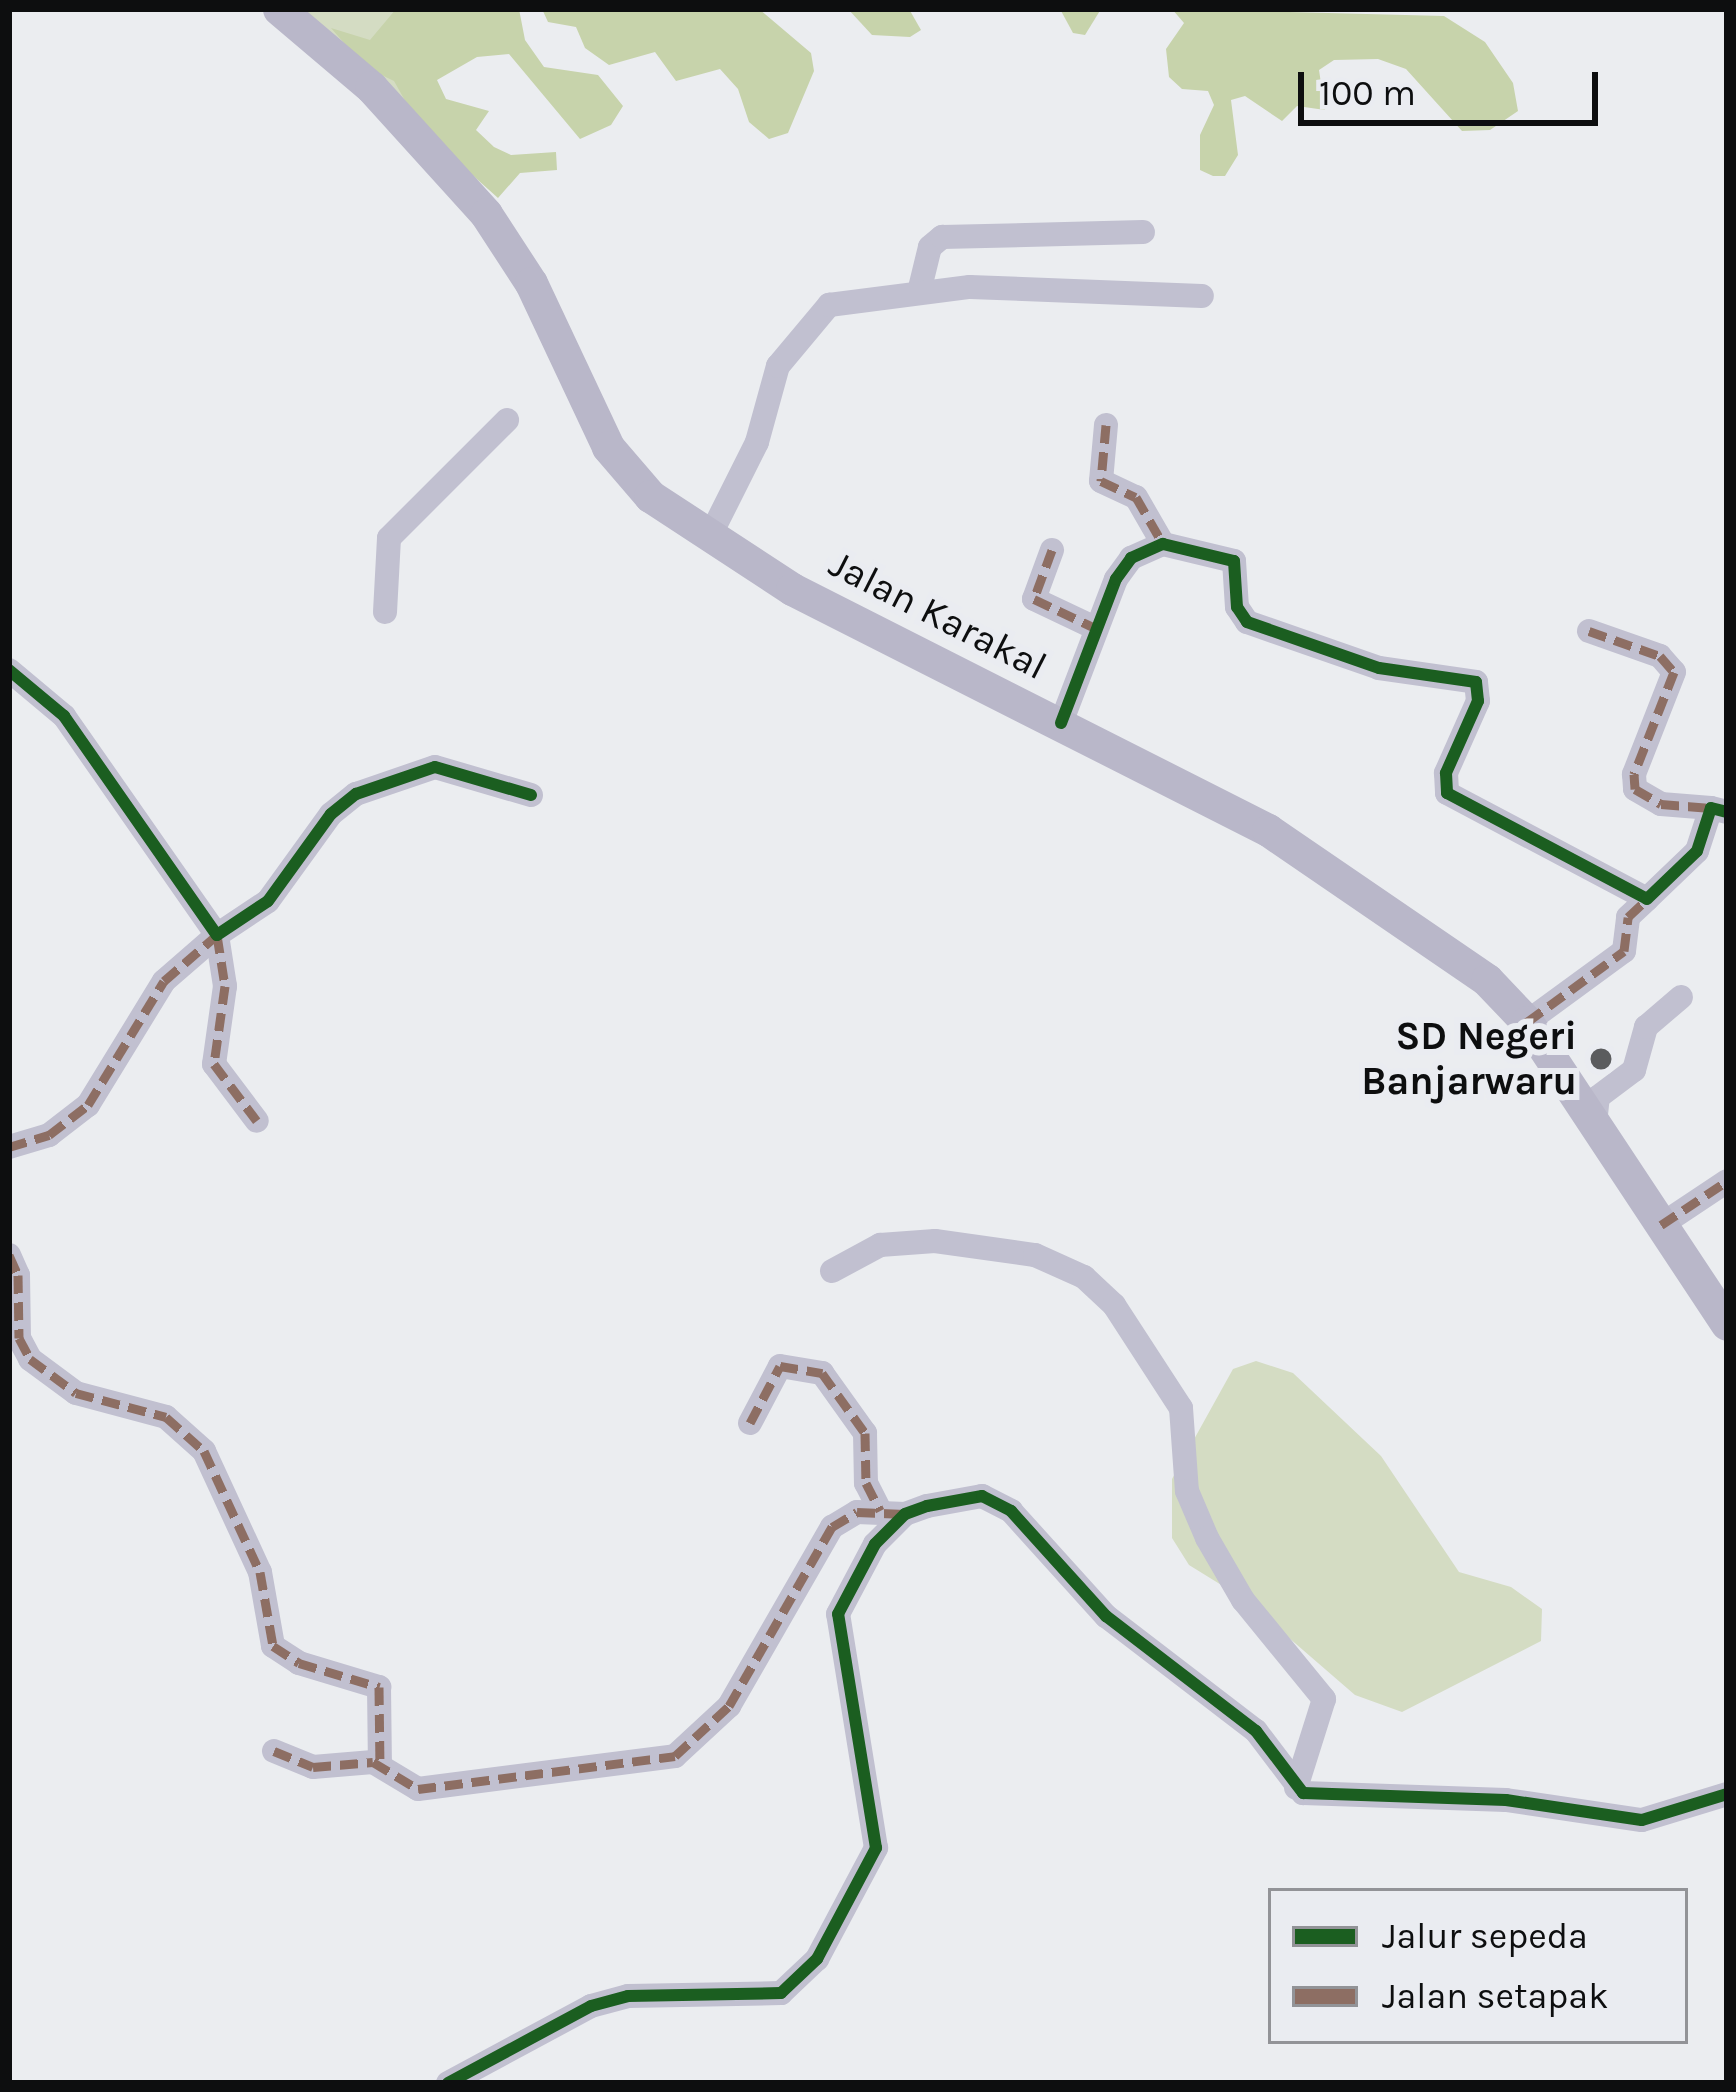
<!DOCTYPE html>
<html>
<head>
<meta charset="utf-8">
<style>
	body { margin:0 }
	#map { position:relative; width:1736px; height:2092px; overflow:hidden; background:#ebedf0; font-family:Karla,sans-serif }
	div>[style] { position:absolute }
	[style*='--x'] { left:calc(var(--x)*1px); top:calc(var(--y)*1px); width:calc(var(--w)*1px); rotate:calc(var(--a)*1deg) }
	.green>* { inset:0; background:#d4dcc3 }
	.forest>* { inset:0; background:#c7d3ab }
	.street>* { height:24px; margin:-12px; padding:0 12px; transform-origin:12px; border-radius:12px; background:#c1c0d0 }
	.secondary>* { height:33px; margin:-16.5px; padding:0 16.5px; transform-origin:16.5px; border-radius:16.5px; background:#b9b7c9 }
	.quiet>* { height:9px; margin-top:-4.5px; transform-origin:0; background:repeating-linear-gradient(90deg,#8d6e63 0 18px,transparent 0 27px) }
	.cycleway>* { height:12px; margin:-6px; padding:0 6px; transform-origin:6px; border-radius:6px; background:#1b5e20 }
	.dots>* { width:33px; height:33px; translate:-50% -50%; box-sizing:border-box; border:6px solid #eaecf1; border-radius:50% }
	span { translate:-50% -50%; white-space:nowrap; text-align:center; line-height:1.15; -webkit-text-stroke:12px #eaecf1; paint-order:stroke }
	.street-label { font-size:39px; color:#0d0e0f }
	.poi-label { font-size:39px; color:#0d0e0f; font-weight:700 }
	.right { translate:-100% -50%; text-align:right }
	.frame { position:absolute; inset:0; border:12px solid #0d0e0f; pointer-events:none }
	.legend { position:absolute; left:1268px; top:1888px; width:420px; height:156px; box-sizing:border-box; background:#eaecf1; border:3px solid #929397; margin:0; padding:15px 21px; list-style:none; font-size:36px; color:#0d0e0f }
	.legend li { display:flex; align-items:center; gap:24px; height:60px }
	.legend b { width:60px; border:3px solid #929397 }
	.scale { position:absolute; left:1298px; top:72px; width:300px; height:54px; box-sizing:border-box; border:6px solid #0d0e0f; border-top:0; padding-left:15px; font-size:36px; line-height:42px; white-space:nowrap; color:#0d0e0f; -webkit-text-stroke:9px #eaecf1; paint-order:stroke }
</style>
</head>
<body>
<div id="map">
	<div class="green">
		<div style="clip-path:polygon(296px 9px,401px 9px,436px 133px)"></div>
		<div style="clip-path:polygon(1256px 1361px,1293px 1373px,1381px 1456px,1459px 1572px,1511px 1587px,1542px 1609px,1541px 1641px,1402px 1712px,1355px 1695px,1244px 1599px,1189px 1565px,1172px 1538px,1172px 1479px,1233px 1369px)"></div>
	</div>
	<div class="forest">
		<div style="clip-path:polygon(396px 9px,519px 9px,525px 40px,544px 67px,598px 75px,623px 106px,611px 125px,580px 139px,509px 54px,477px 57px,437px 80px,446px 99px,489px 111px,476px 130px,494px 147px,511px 155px,556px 152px,557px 170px,520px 173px,498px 198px,421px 129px,394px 81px,365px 67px,331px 28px,370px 40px)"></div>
		<div style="clip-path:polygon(542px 9px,759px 9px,811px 53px,814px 71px,788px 133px,769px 139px,749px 122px,738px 89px,720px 69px,676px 81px,655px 52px,609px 65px,585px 48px,576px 27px,548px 22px)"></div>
		<div style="clip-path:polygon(848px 9px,909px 9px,921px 30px,910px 37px,872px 35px)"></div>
		<div style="clip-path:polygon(1060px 9px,1101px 9px,1085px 35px,1073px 33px)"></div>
		<div style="clip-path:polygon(1172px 9px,1444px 16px,1485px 42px,1513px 83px,1518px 111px,1490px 130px,1462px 131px,1406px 69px,1378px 59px,1334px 60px,1319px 70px,1325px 110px,1297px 106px,1282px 121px,1245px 96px,1231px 100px,1238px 155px,1225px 176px,1213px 176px,1200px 170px,1200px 135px,1214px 105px,1208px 91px,1182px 89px,1169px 77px,1166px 49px,1184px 23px)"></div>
	</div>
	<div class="street">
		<div style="--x:919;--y:292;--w:46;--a:-76.3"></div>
		<div style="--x:930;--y:247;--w:16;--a:-40"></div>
		<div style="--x:942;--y:237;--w:201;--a:-1.4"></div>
		<div style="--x:1106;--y:425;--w:56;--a:95.1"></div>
		<div style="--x:1101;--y:481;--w:38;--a:25"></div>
		<div style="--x:1136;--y:497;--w:54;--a:60.1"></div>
		<div style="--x:709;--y:538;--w:107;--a:-63.4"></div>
		<div style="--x:757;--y:442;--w:79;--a:-74.6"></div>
		<div style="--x:778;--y:366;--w:80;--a:-50.1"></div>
		<div style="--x:829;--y:305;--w:142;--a:-7.3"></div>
		<div style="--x:970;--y:287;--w:232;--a:2.2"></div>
		<div style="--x:1052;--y:550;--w:52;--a:110.2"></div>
		<div style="--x:1034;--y:599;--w:68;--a:25.4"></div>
		<div style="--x:385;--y:612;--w:74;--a:-86.9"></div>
		<div style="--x:389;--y:538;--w:167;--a:-45"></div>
		<div style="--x:1589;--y:631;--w:75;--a:19.4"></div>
		<div style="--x:1660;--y:656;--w:21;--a:49"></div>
		<div style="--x:1674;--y:672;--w:110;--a:111.4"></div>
		<div style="--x:1634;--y:774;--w:15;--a:86"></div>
		<div style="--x:1635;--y:789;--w:30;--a:30"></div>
		<div style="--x:1661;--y:804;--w:50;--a:4.6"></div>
		<div style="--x:9;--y:670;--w:72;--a:39.9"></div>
		<div style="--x:64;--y:716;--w:267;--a:55.1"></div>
		<div style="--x:217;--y:935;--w:61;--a:-33.7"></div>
		<div style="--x:268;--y:901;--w:107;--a:-54.1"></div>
		<div style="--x:331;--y:814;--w:32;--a:-39"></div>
		<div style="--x:356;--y:794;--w:83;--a:-18.9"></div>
		<div style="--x:435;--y:767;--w:100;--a:16.3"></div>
		<div style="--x:1061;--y:723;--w:154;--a:-69.1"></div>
		<div style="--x:1116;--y:579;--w:26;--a:-54"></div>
		<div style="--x:1131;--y:558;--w:35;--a:-24"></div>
		<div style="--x:1163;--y:544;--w:73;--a:13.5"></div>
		<div style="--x:1234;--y:561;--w:46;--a:86.3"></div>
		<div style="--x:1237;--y:607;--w:18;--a:56"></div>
		<div style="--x:1247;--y:622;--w:140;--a:19.2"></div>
		<div style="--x:1379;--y:668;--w:98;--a:8.2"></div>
		<div style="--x:1476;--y:682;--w:19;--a:84"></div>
		<div style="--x:1478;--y:701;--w:79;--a:114"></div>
		<div style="--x:1446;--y:773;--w:20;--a:87"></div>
		<div style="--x:1447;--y:793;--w:226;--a:27.9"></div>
		<div style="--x:1647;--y:899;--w:69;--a:-43.8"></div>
		<div style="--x:1697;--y:851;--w:45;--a:-72"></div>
		<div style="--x:1711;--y:808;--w:16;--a:14"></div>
		<div style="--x:1527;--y:1022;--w:120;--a:-36.2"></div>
		<div style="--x:1624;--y:951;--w:34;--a:-83"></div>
		<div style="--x:1628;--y:917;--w:26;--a:-43"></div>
		<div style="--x:1595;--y:1124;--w:27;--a:-84"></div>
		<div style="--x:1598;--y:1097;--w:45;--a:-36.9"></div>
		<div style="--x:1634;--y:1070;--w:45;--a:-74.4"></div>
		<div style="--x:1646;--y:1027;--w:46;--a:-40.6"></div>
		<div style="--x:9;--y:1147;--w:42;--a:-16.7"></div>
		<div style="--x:49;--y:1135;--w:49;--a:-37.6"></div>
		<div style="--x:88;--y:1105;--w:145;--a:-58.5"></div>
		<div style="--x:164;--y:981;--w:70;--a:-41"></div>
		<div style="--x:217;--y:935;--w:52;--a:81.1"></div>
		<div style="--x:225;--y:986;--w:79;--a:98"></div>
		<div style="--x:214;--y:1064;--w:71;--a:53"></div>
		<div style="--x:1661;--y:1225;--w:79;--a:-33.7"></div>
		<div style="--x:9;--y:1255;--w:22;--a:66"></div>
		<div style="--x:18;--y:1275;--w:63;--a:89.1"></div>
		<div style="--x:19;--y:1338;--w:24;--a:62"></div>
		<div style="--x:30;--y:1359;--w:57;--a:36.5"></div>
		<div style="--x:76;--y:1393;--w:93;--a:14.9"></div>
		<div style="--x:166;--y:1417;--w:51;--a:41.8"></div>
		<div style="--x:204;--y:1451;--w:133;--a:65.2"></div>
		<div style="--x:260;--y:1572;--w:75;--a:80"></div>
		<div style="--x:273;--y:1646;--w:31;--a:33"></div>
		<div style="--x:299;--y:1663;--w:84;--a:16.7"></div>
		<div style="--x:379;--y:1687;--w:78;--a:89.3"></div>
		<div style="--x:832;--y:1271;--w:55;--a:-28.4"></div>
		<div style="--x:880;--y:1245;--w:55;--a:-4.2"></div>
		<div style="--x:935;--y:1241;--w:101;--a:8"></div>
		<div style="--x:1035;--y:1255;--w:54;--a:24.2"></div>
		<div style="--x:1084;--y:1277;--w:41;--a:43"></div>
		<div style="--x:1114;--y:1305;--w:123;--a:57"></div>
		<div style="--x:1181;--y:1408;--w:83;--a:85.9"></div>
		<div style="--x:1187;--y:1491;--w:51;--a:66.9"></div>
		<div style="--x:1207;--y:1538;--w:72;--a:59.9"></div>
		<div style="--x:1243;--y:1600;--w:128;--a:50.7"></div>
		<div style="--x:1324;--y:1699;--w:93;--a:107.5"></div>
		<div style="--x:750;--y:1423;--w:64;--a:-62.2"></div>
		<div style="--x:780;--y:1366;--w:43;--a:9.5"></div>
		<div style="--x:822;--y:1373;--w:74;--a:54.4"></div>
		<div style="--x:865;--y:1433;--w:50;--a:88.9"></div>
		<div style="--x:866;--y:1483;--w:31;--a:63"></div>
		<div style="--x:274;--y:1751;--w:42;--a:22.3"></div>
		<div style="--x:313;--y:1767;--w:60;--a:-4.8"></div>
		<div style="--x:373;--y:1762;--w:52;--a:31"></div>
		<div style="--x:418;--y:1789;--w:259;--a:-7.3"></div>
		<div style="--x:675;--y:1756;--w:74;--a:-42.8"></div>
		<div style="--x:729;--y:1706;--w:207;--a:-60.1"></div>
		<div style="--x:832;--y:1527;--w:29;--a:-31"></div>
		<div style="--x:857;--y:1512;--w:48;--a:2.4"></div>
		<div style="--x:448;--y:2083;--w:162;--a:-28.3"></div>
		<div style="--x:591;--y:2006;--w:38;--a:-15"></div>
		<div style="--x:628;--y:1996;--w:153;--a:-1.1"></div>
		<div style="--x:781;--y:1993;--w:50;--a:-43.4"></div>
		<div style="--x:817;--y:1959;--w:126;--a:-62"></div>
		<div style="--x:876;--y:1848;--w:237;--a:-99.2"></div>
		<div style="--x:838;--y:1614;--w:79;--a:-62.1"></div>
		<div style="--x:875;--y:1544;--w:42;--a:-45"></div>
		<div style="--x:905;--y:1514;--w:23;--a:-20"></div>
		<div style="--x:927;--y:1506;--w:56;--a:-10.3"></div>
		<div style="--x:982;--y:1496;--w:33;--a:27"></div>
		<div style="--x:1011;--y:1511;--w:142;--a:47.9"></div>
		<div style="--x:1106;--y:1616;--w:189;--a:37.5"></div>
		<div style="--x:1256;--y:1731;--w:78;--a:52.8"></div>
		<div style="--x:1303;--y:1793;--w:203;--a:2"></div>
		<div style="--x:1506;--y:1800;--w:137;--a:8.4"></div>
		<div style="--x:1642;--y:1820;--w:89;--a:-17"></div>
	</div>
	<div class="secondary">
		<div style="--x:279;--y:9;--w:121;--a:40.3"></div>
		<div style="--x:371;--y:87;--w:171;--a:47.8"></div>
		<div style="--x:486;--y:214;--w:82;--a:56.9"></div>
		<div style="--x:531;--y:283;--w:181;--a:64.8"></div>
		<div style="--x:608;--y:447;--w:65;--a:49.4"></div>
		<div style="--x:650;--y:496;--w:170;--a:33.2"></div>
		<div style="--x:792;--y:589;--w:534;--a:26.85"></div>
		<div style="--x:1268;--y:830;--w:265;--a:34.4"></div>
		<div style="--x:1487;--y:980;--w:58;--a:46.4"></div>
		<div style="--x:1527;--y:1022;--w:362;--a:56.5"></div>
	</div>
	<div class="quiet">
		<div style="--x:1106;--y:425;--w:56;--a:95.1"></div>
		<div style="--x:1101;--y:481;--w:38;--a:25"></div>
		<div style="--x:1136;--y:497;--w:54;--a:60.1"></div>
		<div style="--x:1052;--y:550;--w:52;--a:110.2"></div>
		<div style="--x:1034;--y:599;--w:68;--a:25.4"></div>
		<div style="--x:1589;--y:631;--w:75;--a:19.4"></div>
		<div style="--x:1660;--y:656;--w:21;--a:49"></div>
		<div style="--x:1674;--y:672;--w:110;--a:111.4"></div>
		<div style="--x:1634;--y:774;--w:15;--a:86"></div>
		<div style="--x:1635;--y:789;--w:30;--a:30"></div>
		<div style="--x:1661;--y:804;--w:50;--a:4.6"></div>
		<div style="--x:1527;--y:1022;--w:120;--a:-36.2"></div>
		<div style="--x:1624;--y:951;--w:34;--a:-83"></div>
		<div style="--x:1628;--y:917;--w:26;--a:-43"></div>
		<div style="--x:9;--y:1147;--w:42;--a:-16.7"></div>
		<div style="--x:49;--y:1135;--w:49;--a:-37.6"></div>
		<div style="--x:88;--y:1105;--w:145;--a:-58.5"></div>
		<div style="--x:164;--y:981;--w:70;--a:-41"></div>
		<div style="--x:217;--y:935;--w:52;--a:81.1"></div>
		<div style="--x:225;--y:986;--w:79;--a:98"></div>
		<div style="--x:214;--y:1064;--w:71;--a:53"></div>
		<div style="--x:1661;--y:1225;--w:79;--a:-33.7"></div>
		<div style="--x:9;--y:1255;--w:22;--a:66"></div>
		<div style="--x:18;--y:1275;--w:63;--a:89.1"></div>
		<div style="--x:19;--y:1338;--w:24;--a:62"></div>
		<div style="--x:30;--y:1359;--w:57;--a:36.5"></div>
		<div style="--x:76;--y:1393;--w:93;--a:14.9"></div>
		<div style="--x:166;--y:1417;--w:51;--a:41.8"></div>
		<div style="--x:204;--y:1451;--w:133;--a:65.2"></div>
		<div style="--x:260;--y:1572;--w:75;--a:80"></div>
		<div style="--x:273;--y:1646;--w:31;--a:33"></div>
		<div style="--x:299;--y:1663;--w:84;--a:16.7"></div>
		<div style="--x:379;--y:1687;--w:78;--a:89.3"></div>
		<div style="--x:750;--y:1423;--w:64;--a:-62.2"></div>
		<div style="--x:780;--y:1366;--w:43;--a:9.5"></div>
		<div style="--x:822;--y:1373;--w:74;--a:54.4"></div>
		<div style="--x:865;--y:1433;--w:50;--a:88.9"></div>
		<div style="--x:866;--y:1483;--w:31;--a:63"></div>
		<div style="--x:274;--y:1751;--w:42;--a:22.3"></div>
		<div style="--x:313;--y:1767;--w:60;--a:-4.8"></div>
		<div style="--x:373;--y:1762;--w:52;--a:31"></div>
		<div style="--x:418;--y:1789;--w:259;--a:-7.3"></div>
		<div style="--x:675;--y:1756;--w:74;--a:-42.8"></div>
		<div style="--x:729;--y:1706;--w:207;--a:-60.1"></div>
		<div style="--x:832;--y:1527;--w:29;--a:-31"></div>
		<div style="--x:857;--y:1512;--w:48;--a:2.4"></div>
	</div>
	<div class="cycleway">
		<div style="--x:9;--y:670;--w:72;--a:39.9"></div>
		<div style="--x:64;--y:716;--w:267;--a:55.1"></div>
		<div style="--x:217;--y:935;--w:61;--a:-33.7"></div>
		<div style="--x:268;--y:901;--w:107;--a:-54.1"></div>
		<div style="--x:331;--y:814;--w:32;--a:-39"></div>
		<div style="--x:356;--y:794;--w:83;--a:-18.9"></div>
		<div style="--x:435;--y:767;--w:100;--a:16.3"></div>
		<div style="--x:1061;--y:723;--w:154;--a:-69.1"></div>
		<div style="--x:1116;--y:579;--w:26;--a:-54"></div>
		<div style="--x:1131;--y:558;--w:35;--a:-24"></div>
		<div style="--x:1163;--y:544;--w:73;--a:13.5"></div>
		<div style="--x:1234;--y:561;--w:46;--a:86.3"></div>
		<div style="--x:1237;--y:607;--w:18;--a:56"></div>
		<div style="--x:1247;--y:622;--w:140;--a:19.2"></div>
		<div style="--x:1379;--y:668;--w:98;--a:8.2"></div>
		<div style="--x:1476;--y:682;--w:19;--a:84"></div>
		<div style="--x:1478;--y:701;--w:79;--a:114"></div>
		<div style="--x:1446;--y:773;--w:20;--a:87"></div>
		<div style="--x:1447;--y:793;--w:226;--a:27.9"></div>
		<div style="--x:1647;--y:899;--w:69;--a:-43.8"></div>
		<div style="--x:1697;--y:851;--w:45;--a:-72"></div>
		<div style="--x:1711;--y:808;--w:16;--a:14"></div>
		<div style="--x:448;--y:2083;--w:162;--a:-28.3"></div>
		<div style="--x:591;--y:2006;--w:38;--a:-15"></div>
		<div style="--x:628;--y:1996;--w:153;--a:-1.1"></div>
		<div style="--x:781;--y:1993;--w:50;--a:-43.4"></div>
		<div style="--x:817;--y:1959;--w:126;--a:-62"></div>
		<div style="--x:876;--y:1848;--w:237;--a:-99.2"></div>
		<div style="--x:838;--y:1614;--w:79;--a:-62.1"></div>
		<div style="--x:875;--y:1544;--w:42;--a:-45"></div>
		<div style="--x:905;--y:1514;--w:23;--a:-20"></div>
		<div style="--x:927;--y:1506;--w:56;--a:-10.3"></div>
		<div style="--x:982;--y:1496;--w:33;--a:27"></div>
		<div style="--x:1011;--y:1511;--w:142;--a:47.9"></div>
		<div style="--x:1106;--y:1616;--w:189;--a:37.5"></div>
		<div style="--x:1256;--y:1731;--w:78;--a:52.8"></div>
		<div style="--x:1303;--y:1793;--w:203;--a:2"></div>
		<div style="--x:1506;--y:1800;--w:137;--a:8.4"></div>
		<div style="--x:1642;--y:1820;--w:89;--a:-17"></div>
	</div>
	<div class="dots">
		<div style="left:1601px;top:1059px;background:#5b5c5e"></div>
	</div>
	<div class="street-label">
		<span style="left:938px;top:615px;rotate:27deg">Jalan Karakal</span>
	</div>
	<div class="poi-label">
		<span class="right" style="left:1577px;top:1059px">SD Negeri<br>Banjarwaru</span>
	</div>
	<div class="frame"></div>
	<ul class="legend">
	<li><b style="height:15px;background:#1b5e20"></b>Jalur sepeda</li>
	<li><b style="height:15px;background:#8d6e63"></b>Jalan setapak</li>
	</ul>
	<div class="scale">100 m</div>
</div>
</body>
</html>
